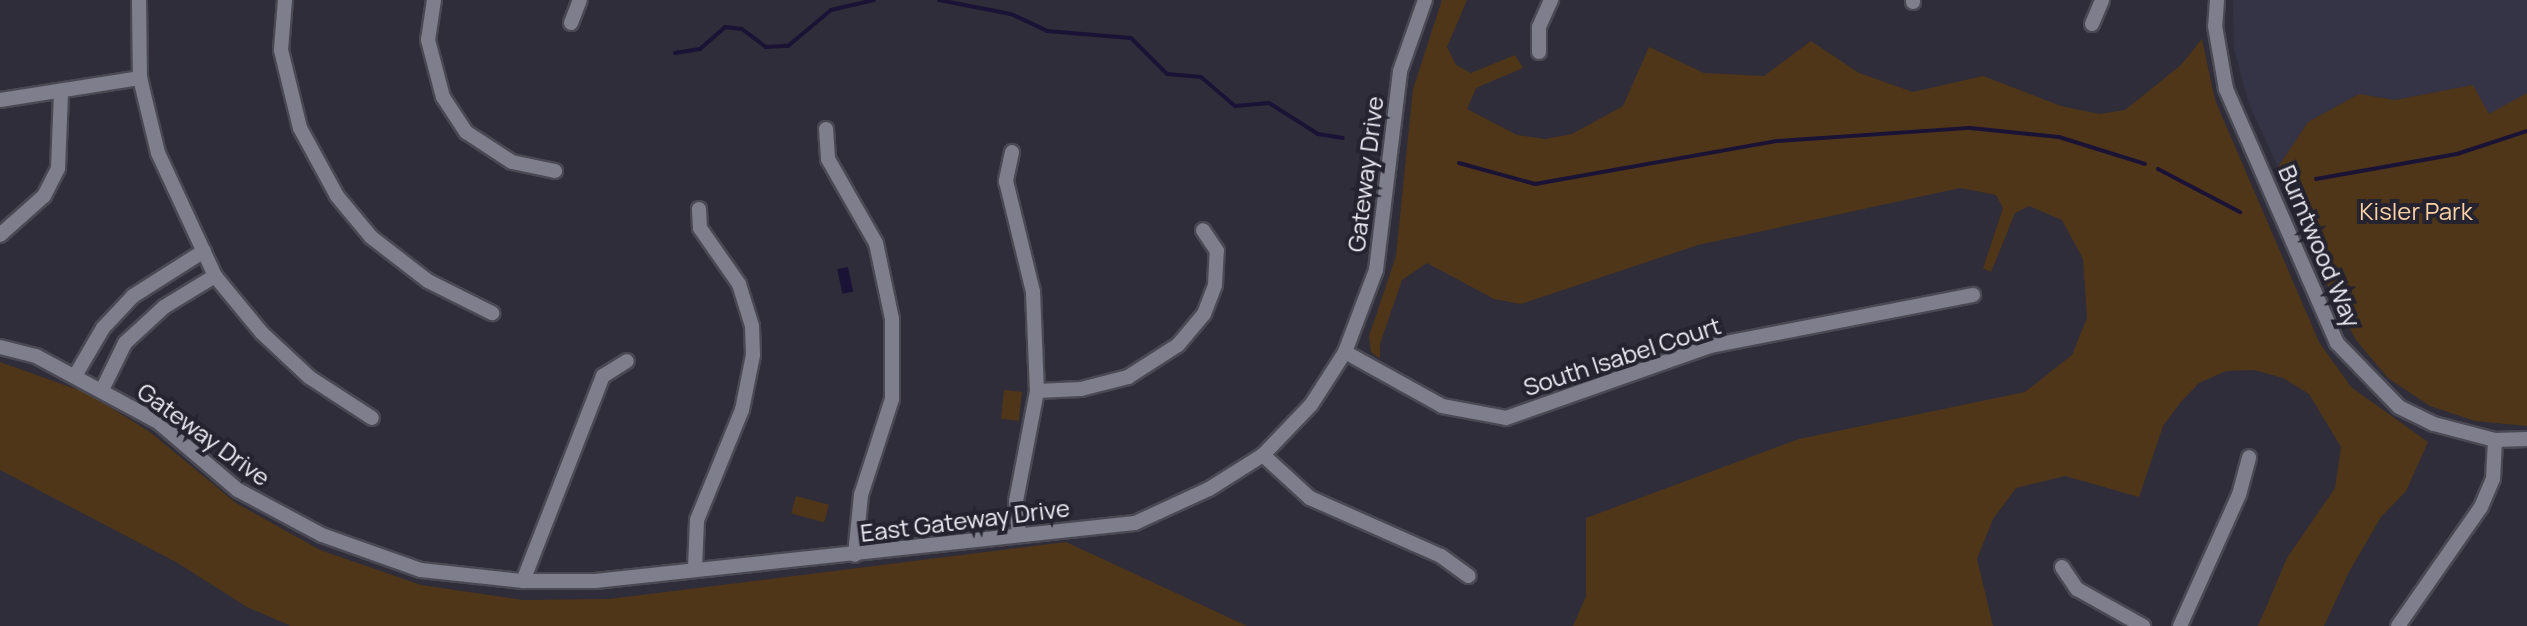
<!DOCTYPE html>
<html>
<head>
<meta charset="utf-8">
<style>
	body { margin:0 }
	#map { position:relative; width:2527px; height:626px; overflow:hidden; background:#2e2d39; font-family:Manrope,sans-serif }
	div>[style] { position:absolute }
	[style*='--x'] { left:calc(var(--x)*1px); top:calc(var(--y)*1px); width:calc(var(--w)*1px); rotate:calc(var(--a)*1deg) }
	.built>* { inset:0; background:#353446 }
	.green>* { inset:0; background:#4f3619; transform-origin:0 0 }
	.water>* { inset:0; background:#1a1335; transform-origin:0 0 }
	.stream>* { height:4px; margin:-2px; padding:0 2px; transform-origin:2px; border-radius:2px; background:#1a1335 }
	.roads { filter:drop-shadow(2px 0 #4a4953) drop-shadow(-2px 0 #4a4953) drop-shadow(0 2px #4a4953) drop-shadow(0 -2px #4a4953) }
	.minor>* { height:14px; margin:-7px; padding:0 7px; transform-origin:7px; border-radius:7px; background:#7f7e8c }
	span { translate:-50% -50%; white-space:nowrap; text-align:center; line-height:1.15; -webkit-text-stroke:8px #24232f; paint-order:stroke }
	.street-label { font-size:24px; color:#efeef6 }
	.park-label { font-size:24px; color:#fbd1a5 }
</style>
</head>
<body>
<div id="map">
	<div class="built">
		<div style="clip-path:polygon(2233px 0,2527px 0,2527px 93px,2489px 115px,2473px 85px,2395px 100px,2359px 94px,2308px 122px,2278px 167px,2249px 104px,2234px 49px)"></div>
	</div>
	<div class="green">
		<div style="clip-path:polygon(1442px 0,1467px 0,1447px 47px,1456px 65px,1471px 73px,1515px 55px,1523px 68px,1476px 88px,1467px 109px,1517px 135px,1545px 139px,1572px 134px,1623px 106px,1649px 47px,1704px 73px,1764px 76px,1811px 41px,1859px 73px,1913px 92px,1983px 76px,2061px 106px,2099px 114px,2125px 110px,2181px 65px,2202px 39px,2215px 100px,2319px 342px,2351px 387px,2428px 442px,2406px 491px,2381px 517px,2349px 572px,2324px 626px,2258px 626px,2287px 558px,2335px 488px,2341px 447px,2309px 394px,2283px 378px,2254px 370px,2226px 371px,2199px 383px,2180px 403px,2163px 426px,2139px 497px,2065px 476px,2016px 488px,1993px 519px,1977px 559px,1993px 626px,1573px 626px,1586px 596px,1586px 518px,1799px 439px,2025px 392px,2072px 355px,2087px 318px,2083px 259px,2062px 220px,2029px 206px,2015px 213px,1991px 272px,1983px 268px,2003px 208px,1996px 195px,1960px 188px,1698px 245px,1521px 304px,1494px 299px,1427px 263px,1402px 280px,1380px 344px,1380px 359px,1371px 352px,1369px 336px,1396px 256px,1413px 89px)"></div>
		<div style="clip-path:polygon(2473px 85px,2489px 114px,2527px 93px,2527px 426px,2475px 421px,2430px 406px,2388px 378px,2356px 340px,2331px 294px,2278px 167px,2308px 122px,2359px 94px,2395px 100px)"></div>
		<div style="clip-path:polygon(0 362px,87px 393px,150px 432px,236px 503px,320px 550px,421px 585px,523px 600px,609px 599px,1066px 542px,1247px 626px,291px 626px,247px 607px,176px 562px,0 470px)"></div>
		<div style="left:1004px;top:390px;width:18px;height:29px;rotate:6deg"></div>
		<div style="left:796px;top:496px;width:34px;height:18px;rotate:15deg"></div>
	</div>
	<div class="water">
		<div style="left:848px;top:267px;width:25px;height:11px;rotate:78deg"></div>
	</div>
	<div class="stream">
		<div style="--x:939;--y:0;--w:73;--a:11"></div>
		<div style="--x:1011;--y:14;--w:40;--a:25"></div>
		<div style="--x:1047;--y:31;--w:84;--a:4.8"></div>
		<div style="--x:1131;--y:38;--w:51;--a:45"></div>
		<div style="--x:1167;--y:74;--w:34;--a:5"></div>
		<div style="--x:1201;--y:77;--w:45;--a:40.5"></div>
		<div style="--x:1235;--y:106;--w:34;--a:-5"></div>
		<div style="--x:1269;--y:103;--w:58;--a:32.3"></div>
		<div style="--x:1318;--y:134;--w:25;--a:9"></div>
		<div style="--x:675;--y:53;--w:25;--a:-9"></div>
		<div style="--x:700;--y:49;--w:33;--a:-41"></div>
		<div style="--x:725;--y:27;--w:17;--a:7"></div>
		<div style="--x:742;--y:29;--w:30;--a:37"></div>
		<div style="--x:766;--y:47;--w:22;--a:-3"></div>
		<div style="--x:788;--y:46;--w:56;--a:-39.9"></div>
		<div style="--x:831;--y:10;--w:44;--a:-13.1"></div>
		<div style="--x:1459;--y:163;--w:79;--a:15.4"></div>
		<div style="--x:1535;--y:184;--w:246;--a:-10.1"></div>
		<div style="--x:1777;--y:141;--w:193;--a:-3.9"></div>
		<div style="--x:1970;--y:128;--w:89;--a:5.8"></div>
		<div style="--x:2059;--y:137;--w:90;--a:17.4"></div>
		<div style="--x:2158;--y:169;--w:93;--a:27.7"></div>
		<div style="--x:2316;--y:179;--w:143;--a:-10.1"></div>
		<div style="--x:2457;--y:154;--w:74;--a:-18.2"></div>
	</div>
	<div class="roads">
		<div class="minor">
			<div style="--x:139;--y:0;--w:78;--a:89.3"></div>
			<div style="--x:140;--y:78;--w:77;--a:76.5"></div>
			<div style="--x:158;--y:153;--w:136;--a:65.1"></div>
			<div style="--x:215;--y:276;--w:74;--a:50.5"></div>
			<div style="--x:262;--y:333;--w:64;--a:43.1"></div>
			<div style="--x:309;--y:377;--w:75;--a:33.1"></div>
			<div style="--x:285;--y:0;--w:50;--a:94.6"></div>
			<div style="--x:281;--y:50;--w:80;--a:76.3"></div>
			<div style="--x:300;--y:128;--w:77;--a:61.4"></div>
			<div style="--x:337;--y:196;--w:53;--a:50.3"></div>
			<div style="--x:371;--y:237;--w:72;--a:37.7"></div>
			<div style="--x:428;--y:281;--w:72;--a:26.6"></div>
			<div style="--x:434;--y:0;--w:40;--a:98.5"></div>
			<div style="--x:428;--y:40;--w:59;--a:75.3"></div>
			<div style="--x:443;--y:97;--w:42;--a:56.7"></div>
			<div style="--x:466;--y:132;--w:55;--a:33.1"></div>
			<div style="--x:512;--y:162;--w:44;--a:11.8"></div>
			<div style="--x:2217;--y:0;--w:26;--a:94"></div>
			<div style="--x:2215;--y:26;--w:64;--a:80.1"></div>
			<div style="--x:2226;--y:89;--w:277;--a:66.4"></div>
			<div style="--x:2337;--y:343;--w:89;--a:45.9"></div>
			<div style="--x:2399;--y:407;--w:39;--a:26"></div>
			<div style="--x:2434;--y:424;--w:63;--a:14.7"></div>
			<div style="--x:2495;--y:440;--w:32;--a:-2"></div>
			<div style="--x:1913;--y:2;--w:2;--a:-90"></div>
			<div style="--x:571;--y:23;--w:25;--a:-69"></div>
			<div style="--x:2092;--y:24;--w:26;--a:-67"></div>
			<div style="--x:1539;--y:52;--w:25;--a:-90"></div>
			<div style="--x:1539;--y:27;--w:30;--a:-66"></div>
			<div style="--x:0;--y:100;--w:142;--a:-8.9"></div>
			<div style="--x:826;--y:129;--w:30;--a:86"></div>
			<div style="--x:828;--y:159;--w:97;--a:60.3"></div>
			<div style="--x:876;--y:243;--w:78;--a:78.1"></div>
			<div style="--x:892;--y:319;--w:80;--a:90"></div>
			<div style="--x:892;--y:399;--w:101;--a:107.9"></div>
			<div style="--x:861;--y:495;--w:60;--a:95.7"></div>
			<div style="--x:1012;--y:152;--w:30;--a:102"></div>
			<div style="--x:1006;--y:181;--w:114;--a:76.3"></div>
			<div style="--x:1033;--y:292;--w:99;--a:87.7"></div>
			<div style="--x:1037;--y:391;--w:112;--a:100.8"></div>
			<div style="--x:1016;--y:501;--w:34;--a:85"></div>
			<div style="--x:0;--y:235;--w:59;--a:-41.6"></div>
			<div style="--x:44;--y:196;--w:31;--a:-63"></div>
			<div style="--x:58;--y:168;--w:75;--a:-87.7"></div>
			<div style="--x:0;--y:347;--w:37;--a:14"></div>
			<div style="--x:36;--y:356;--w:139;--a:28.4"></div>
			<div style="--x:158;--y:422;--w:105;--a:40.4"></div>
			<div style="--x:238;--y:490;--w:95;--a:28.2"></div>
			<div style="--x:322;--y:535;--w:105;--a:19.5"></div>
			<div style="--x:421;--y:570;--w:103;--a:6.2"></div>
			<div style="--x:523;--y:581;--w:72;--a:0"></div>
			<div style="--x:595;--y:581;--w:543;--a:-6.13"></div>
			<div style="--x:1135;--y:523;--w:81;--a:-24.7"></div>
			<div style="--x:1209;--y:489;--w:64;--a:-32.2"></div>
			<div style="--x:1263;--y:455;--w:69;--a:-46.2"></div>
			<div style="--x:1311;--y:405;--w:63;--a:-57.3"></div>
			<div style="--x:1345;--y:352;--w:88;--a:-69.3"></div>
			<div style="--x:1376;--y:270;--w:200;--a:-83.1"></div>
			<div style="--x:1400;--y:71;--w:75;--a:-70.6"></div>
			<div style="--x:1345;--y:352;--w:111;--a:29.1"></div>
			<div style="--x:1442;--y:406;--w:65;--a:10.6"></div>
			<div style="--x:1506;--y:418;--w:216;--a:-19.4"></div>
			<div style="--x:1710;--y:346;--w:268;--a:-11"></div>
			<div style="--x:75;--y:376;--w:56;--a:-59.7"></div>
			<div style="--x:103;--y:328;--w:44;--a:-46.8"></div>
			<div style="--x:133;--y:296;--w:84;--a:-32.4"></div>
			<div style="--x:102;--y:390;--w:52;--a:-63.9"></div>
			<div style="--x:125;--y:343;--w:53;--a:-42.7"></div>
			<div style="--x:164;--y:307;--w:60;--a:-31.3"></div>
			<div style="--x:1037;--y:391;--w:44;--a:-2.6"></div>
			<div style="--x:1081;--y:389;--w:49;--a:-14.3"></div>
			<div style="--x:1128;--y:377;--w:59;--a:-32.6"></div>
			<div style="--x:1178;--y:345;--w:40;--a:-50"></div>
			<div style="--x:1204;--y:314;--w:31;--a:-69"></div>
			<div style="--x:1215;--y:285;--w:34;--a:-87"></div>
			<div style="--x:1217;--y:251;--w:25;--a:-124"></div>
			<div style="--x:1263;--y:455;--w:64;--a:42.5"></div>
			<div style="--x:1310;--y:498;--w:143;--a:23.9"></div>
			<div style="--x:1441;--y:556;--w:34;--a:36"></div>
			<div style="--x:2062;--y:567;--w:27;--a:56"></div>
			<div style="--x:2077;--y:589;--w:76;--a:29.3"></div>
			<div style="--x:695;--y:568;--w:48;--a:-87.6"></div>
			<div style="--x:697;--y:520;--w:119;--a:-67.8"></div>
			<div style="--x:742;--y:410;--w:56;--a:-78.7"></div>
			<div style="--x:753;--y:355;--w:29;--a:-92"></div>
			<div style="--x:752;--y:326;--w:44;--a:-107.2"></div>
			<div style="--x:739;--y:284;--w:68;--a:-124.9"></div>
			<div style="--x:700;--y:228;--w:19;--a:-93"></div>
			<div style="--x:523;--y:581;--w:220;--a:-68.7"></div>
			<div style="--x:603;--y:376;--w:28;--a:-32"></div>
			<div style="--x:2180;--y:626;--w:144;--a:-65.8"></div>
			<div style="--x:2239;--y:495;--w:39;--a:-75"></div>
			<div style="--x:2398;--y:626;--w:145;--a:-55.1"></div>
			<div style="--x:2481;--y:507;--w:30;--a:-67"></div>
			<div style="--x:2493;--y:479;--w:39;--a:-87"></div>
		</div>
	</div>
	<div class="street-label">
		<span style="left:1365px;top:174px;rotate:-83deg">Gateway Drive</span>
		<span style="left:2320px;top:246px;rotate:67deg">Burntwood Way</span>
		<span style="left:1622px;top:356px;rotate:-18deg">South Isabel Court</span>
		<span style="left:204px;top:434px;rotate:36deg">Gateway Drive</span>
		<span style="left:965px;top:520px;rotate:-7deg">East Gateway Drive</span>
	</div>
	<div class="park-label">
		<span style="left:2416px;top:211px">Kisler Park</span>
	</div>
</div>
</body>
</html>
